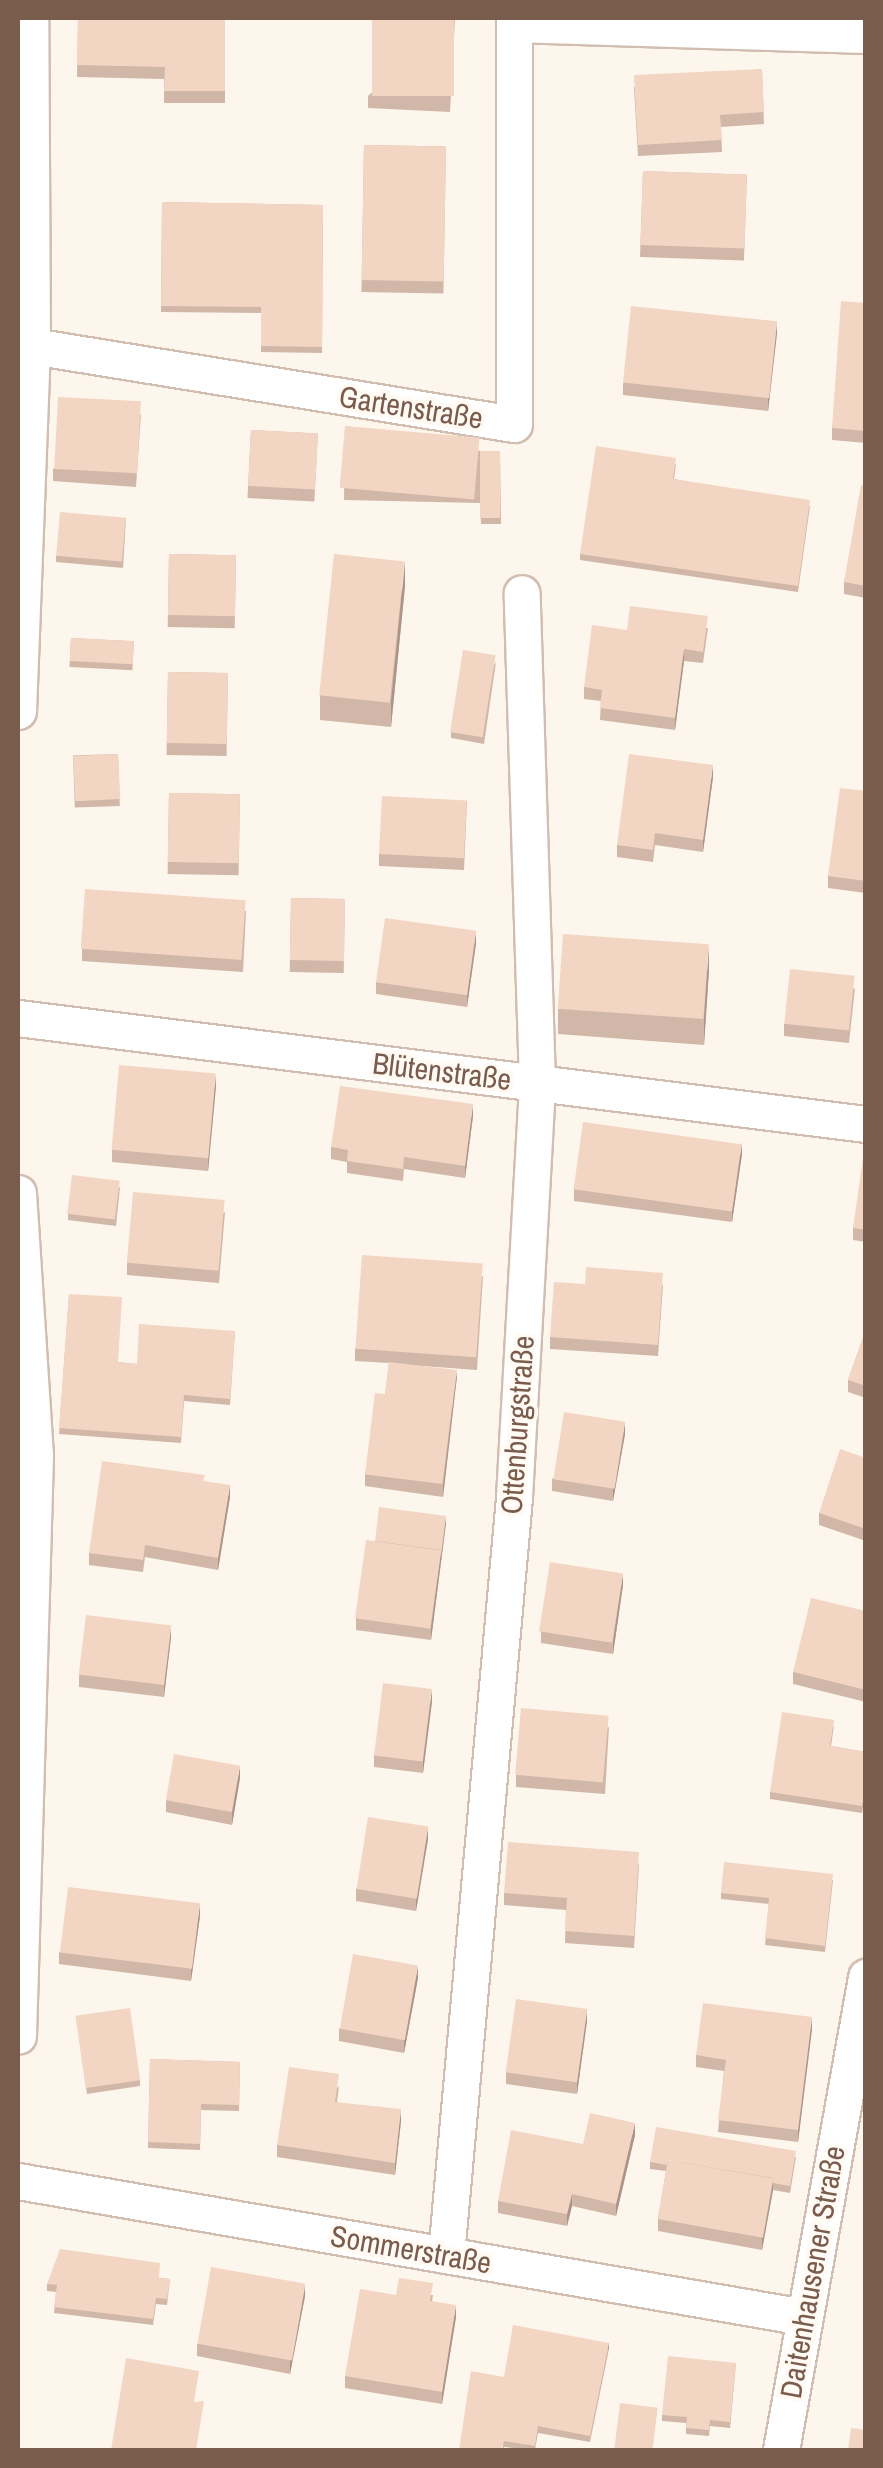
<!DOCTYPE html>
<html>
<head>
<meta charset="utf-8">
<style>
	body { margin:0 }
	#map { position:relative; width:883px; height:2468px; overflow:hidden; background:#fdf6ec; font-family:"Archivo Narrow",sans-serif }
	div>[style] { position:absolute }
	[style*='--x'] { left:calc(var(--x)*1px); top:calc(var(--y)*1px); width:calc(var(--w)*1px); rotate:calc(var(--a)*1deg) }
	.roads { filter:drop-shadow(2px 0 #d1beb0) drop-shadow(-2px 0 #d1beb0) drop-shadow(0 2px #d1beb0) drop-shadow(0 -2px #d1beb0) }
	.minor>* { height:35px; margin:-17.5px; padding:0 17.5px; transform-origin:17.5px; border-radius:17.5px; background:#fff }
	.wall>* { inset:0; background:#d1b7a8; transform-origin:0 0 }
	.shaded-wall>* { inset:0; background:#aa9588; transform-origin:0 0 }
	.building>* { inset:0; background:#f3d5c3; transform-origin:0 0 }
	span { translate:-50% -50%; white-space:nowrap; text-align:center; line-height:1.15; -webkit-text-stroke:8px #fffaf3; paint-order:stroke }
	.street-label { font-size:30px; color:#7a5c4d }
	.frame { position:absolute; inset:0; border:20px solid #7a5c4d; pointer-events:none }
</style>
</head>
<body>
<div id="map">
	<div class="roads">
		<div class="minor">
			<div style="--x:514;--y:18;--w:6;--a:90"></div>
			<div style="--x:514;--y:24;--w:352;--a:1.8"></div>
			<div style="--x:32;--y:346;--w:488;--a:9.2"></div>
			<div style="--x:514;--y:424;--w:400;--a:-90"></div>
			<div style="--x:18;--y:711;--w:365;--a:-87.8"></div>
			<div style="--x:32;--y:346;--w:328;--a:-90.3"></div>
			<div style="--x:18;--y:1018;--w:855;--a:7.13"></div>
			<div style="--x:18;--y:1193;--w:264;--a:86.3"></div>
			<div style="--x:35;--y:1456;--w:580;--a:91.68"></div>
			<div style="--x:18;--y:2181;--w:798;--a:9.82"></div>
			<div style="--x:446;--y:2255;--w:761;--a:-84.87"></div>
			<div style="--x:514;--y:1497;--w:415;--a:-86.8"></div>
			<div style="--x:537;--y:1083;--w:490;--a:-91.8"></div>
			<div style="--x:781;--y:2450;--w:481;--a:-79.8"></div>
		</div>
	</div>
	<div class="wall">
		<div style="clip-path:polygon(78px 18px,225px 18px,225px 103px,164px 103px,164px 79px,77px 77px)"></div>
		<div style="clip-path:polygon(455px 18px,450px 112px,368px 108px,368px 96px)"></div>
		<div style="clip-path:polygon(762px 69px,764px 124px,721px 127px,722px 152px,638px 156px,634px 87px)"></div>
		<div style="clip-path:polygon(866px 98px,866px 127px,863px 119px,863px 99px)"></div>
		<div style="left:364px;top:145px;width:82px;height:147px;rotate:1deg"></div>
		<div style="left:643px;top:171px;width:104px;height:86px;rotate:2deg"></div>
		<div style="clip-path:polygon(162px 202px,323px 205px,322px 353px,261px 352px,261px 313px,161px 312px)"></div>
		<div style="clip-path:polygon(866px 303px,866px 443px,832px 440px,832px 428px)"></div>
		<div style="clip-path:polygon(777px 333px,768px 411px,623px 395px,623px 383px)"></div>
		<div style="clip-path:polygon(141px 414px,136px 487px,53px 481px,53px 469px)"></div>
		<div style="clip-path:polygon(345px 426px,480px 451px,500px 451px,501px 524px,481px 524px,480px 499px,480px 503px,344px 500px)"></div>
		<div style="left:251px;top:430px;width:67px;height:68px;rotate:3deg"></div>
		<div style="clip-path:polygon(676px 464px,674px 479px,810px 506px,798px 592px,580px 560px,580px 554px)"></div>
		<div style="clip-path:polygon(866px 486px,866px 598px,844px 594px,844px 582px)"></div>
		<div style="clip-path:polygon(126px 518px,123px 568px,56px 562px,56px 556px)"></div>
		<div style="left:169px;top:554px;width:67px;height:73px;rotate:1deg"></div>
		<div style="clip-path:polygon(405px 586px,391px 727px,320px 720px,320px 695px)"></div>
		<div style="clip-path:polygon(708px 628px,703px 663px,684px 661px,675px 730px,600px 720px,601px 701px,584px 699px,584px 687px,627px 630px)"></div>
		<div style="left:71px;top:638px;width:63px;height:29px;rotate:3deg"></div>
		<div style="clip-path:polygon(496px 662px,484px 744px,451px 738px,451px 732px)"></div>
		<div style="left:168px;top:672px;width:60px;height:83px;rotate:1deg"></div>
		<div style="left:118px;top:754px;width:52px;height:45px;rotate:88deg"></div>
		<div style="clip-path:polygon(713px 777px,703px 852px,655px 845px,653px 862px,617px 857px,617px 845px)"></div>
		<div style="clip-path:polygon(866px 791px,866px 893px,828px 888px,828px 876px)"></div>
		<div style="left:169px;top:793px;width:71px;height:81px;rotate:1deg"></div>
		<div style="clip-path:polygon(467px 801px,464px 870px,379px 866px,379px 854px)"></div>
		<div style="left:291px;top:898px;width:54px;height:74px;rotate:1deg"></div>
		<div style="clip-path:polygon(246px 911px,243px 972px,82px 961px,82px 949px)"></div>
		<div style="clip-path:polygon(476px 943px,467px 1007px,376px 994px,376px 982px)"></div>
		<div style="clip-path:polygon(709px 970px,704px 1045px,558px 1034px,558px 1009px)"></div>
		<div style="clip-path:polygon(855px 988px,849px 1043px,784px 1036px,784px 1024px)"></div>
		<div style="clip-path:polygon(216px 1086px,208px 1171px,112px 1162px,112px 1150px)"></div>
		<div style="clip-path:polygon(473px 1116px,465px 1178px,404px 1169px,403px 1181px,347px 1173px,347px 1162px,331px 1159px,331px 1147px)"></div>
		<div style="clip-path:polygon(742px 1154px,732px 1222px,574px 1201px,574px 1189px)"></div>
		<div style="clip-path:polygon(866px 1158px,866px 1242px,853px 1240px,853px 1228px)"></div>
		<div style="clip-path:polygon(120px 1187px,116px 1226px,68px 1220px,68px 1214px)"></div>
		<div style="clip-path:polygon(225px 1212px,219px 1283px,127px 1275px,127px 1263px)"></div>
		<div style="clip-path:polygon(483px 1276px,477px 1370px,422px 1366px,457px 1376px,443px 1497px,365px 1486px,365px 1474px,385px 1395px,389px 1363px,355px 1361px,355px 1349px)"></div>
		<div style="clip-path:polygon(585px 1284px,663px 1285px,658px 1356px,550px 1349px,550px 1337px)"></div>
		<div style="clip-path:polygon(69px 1294px,118px 1362px,137px 1364px,235px 1331px,230px 1405px,184px 1401px,181px 1443px,59px 1434px)"></div>
		<div style="clip-path:polygon(866px 1329px,866px 1398px,848px 1392px,848px 1380px)"></div>
		<div style="clip-path:polygon(625px 1434px,613px 1501px,552px 1491px,552px 1479px)"></div>
		<div style="clip-path:polygon(866px 1458px,866px 1541px,819px 1525px,819px 1513px)"></div>
		<div style="clip-path:polygon(205px 1481px,230px 1497px,218px 1570px,145px 1557px,143px 1572px,89px 1565px,89px 1553px)"></div>
		<div style="clip-path:polygon(446px 1523px,431px 1640px,356px 1630px,356px 1618px,375px 1541px)"></div>
		<div style="clip-path:polygon(623px 1585px,613px 1654px,541px 1643px,541px 1631px)"></div>
		<div style="clip-path:polygon(866px 1611px,866px 1702px,793px 1684px,793px 1672px)"></div>
		<div style="clip-path:polygon(171px 1637px,164px 1697px,79px 1687px,79px 1675px)"></div>
		<div style="clip-path:polygon(432px 1701px,423px 1773px,374px 1767px,374px 1755px)"></div>
		<div style="clip-path:polygon(834px 1726px,831px 1746px,866px 1752px,866px 1789px,862px 1813px,770px 1799px,770px 1792px)"></div>
		<div style="clip-path:polygon(609px 1727px,605px 1794px,516px 1787px,516px 1775px)"></div>
		<div style="clip-path:polygon(240px 1778px,232px 1825px,166px 1812px,166px 1800px)"></div>
		<div style="clip-path:polygon(428px 1839px,416px 1911px,356px 1901px,356px 1889px)"></div>
		<div style="clip-path:polygon(639px 1864px,634px 1948px,565px 1943px,566px 1910px,504px 1905px,504px 1893px)"></div>
		<div style="clip-path:polygon(833px 1880px,825px 1952px,765px 1945px,769px 1904px,721px 1899px,721px 1893px)"></div>
		<div style="clip-path:polygon(200px 1916px,191px 1981px,59px 1964px,59px 1952px)"></div>
		<div style="clip-path:polygon(418px 1978px,404px 2053px,339px 2041px,339px 2029px)"></div>
		<div style="clip-path:polygon(76px 2016px,140px 2080px,140px 2086px,87px 2094px)"></div>
		<div style="clip-path:polygon(587px 2021px,577px 2094px,506px 2084px,506px 2072px)"></div>
		<div style="clip-path:polygon(812px 2029px,798px 2142px,718px 2132px,724px 2071px,696px 2067px,696px 2055px)"></div>
		<div style="clip-path:polygon(150px 2059px,240px 2062px,239px 2111px,201px 2110px,200px 2150px,148px 2148px)"></div>
		<div style="clip-path:polygon(339px 2086px,337px 2102px,401px 2121px,395px 2175px,277px 2157px,277px 2145px)"></div>
		<div style="clip-path:polygon(635px 2135px,616px 2216px,572px 2206px,567px 2226px,498px 2213px,498px 2201px,583px 2144px)"></div>
		<div style="clip-path:polygon(796px 2157px,790px 2193px,773px 2190px,762px 2250px,658px 2231px,658px 2219px,666px 2171px,650px 2169px,650px 2162px)"></div>
		<div style="clip-path:polygon(159px 2278px,170px 2279px,167px 2305px,156px 2304px,153px 2325px,54px 2313px,56px 2292px,47px 2291px,47px 2284px)"></div>
		<div style="clip-path:polygon(396px 2295px,433px 2295px,432px 2301px,456px 2317px,442px 2404px,345px 2388px,345px 2376px)"></div>
		<div style="clip-path:polygon(305px 2296px,290px 2374px,197px 2356px,197px 2344px)"></div>
		<div style="clip-path:polygon(609px 2349px,590px 2442px,538px 2433px,535px 2450px,504px 2447px,503px 2450px,504px 2377px)"></div>
		<div style="clip-path:polygon(736px 2363px,730px 2428px,710px 2426px,709px 2436px,686px 2434px,686px 2423px,662px 2421px,662px 2415px)"></div>
	</div>
	<div class="shaded-wall">
		<div style="clip-path:polygon(777px 321px,777px 333px,768px 411px,768px 399px)"></div>
		<div style="clip-path:polygon(405px 561px,405px 586px,391px 727px,391px 702px)"></div>
		<div style="clip-path:polygon(684px 649px,684px 661px,675px 730px,675px 718px)"></div>
		<div style="clip-path:polygon(713px 765px,713px 777px,703px 852px,703px 840px)"></div>
		<div style="clip-path:polygon(476px 931px,476px 943px,467px 1007px,467px 995px)"></div>
		<div style="clip-path:polygon(709px 945px,709px 970px,704px 1045px,704px 1019px)"></div>
		<div style="clip-path:polygon(216px 1074px,216px 1086px,208px 1171px,208px 1160px)"></div>
		<div style="clip-path:polygon(473px 1104px,473px 1116px,465px 1178px,465px 1166px)"></div>
		<div style="clip-path:polygon(742px 1143px,742px 1154px,732px 1222px,732px 1210px)"></div>
		<div style="clip-path:polygon(457px 1370px,457px 1376px,443px 1497px,443px 1485px)"></div>
		<div style="clip-path:polygon(625px 1422px,625px 1434px,613px 1501px,613px 1489px)"></div>
		<div style="clip-path:polygon(230px 1485px,230px 1497px,218px 1570px,218px 1558px)"></div>
		<div style="clip-path:polygon(446px 1516px,446px 1523px,431px 1640px,431px 1628px,441px 1550px)"></div>
		<div style="clip-path:polygon(623px 1573px,623px 1585px,613px 1654px,613px 1642px)"></div>
		<div style="clip-path:polygon(171px 1625px,171px 1637px,164px 1697px,164px 1685px)"></div>
		<div style="clip-path:polygon(432px 1689px,432px 1701px,423px 1773px,423px 1761px)"></div>
		<div style="clip-path:polygon(240px 1766px,240px 1778px,232px 1825px,232px 1813px)"></div>
		<div style="clip-path:polygon(428px 1827px,428px 1839px,416px 1911px,416px 1899px)"></div>
		<div style="clip-path:polygon(200px 1904px,200px 1916px,191px 1981px,191px 1970px)"></div>
		<div style="clip-path:polygon(418px 1966px,418px 1978px,404px 2053px,404px 2041px)"></div>
		<div style="clip-path:polygon(587px 2009px,587px 2021px,577px 2094px,577px 2082px)"></div>
		<div style="clip-path:polygon(812px 2017px,812px 2029px,798px 2142px,798px 2130px)"></div>
		<div style="clip-path:polygon(401px 2109px,401px 2121px,395px 2175px,395px 2163px)"></div>
		<div style="clip-path:polygon(635px 2123px,635px 2135px,616px 2216px,616px 2204px)"></div>
		<div style="clip-path:polygon(773px 2178px,773px 2190px,762px 2250px,762px 2238px)"></div>
		<div style="clip-path:polygon(572px 2194px,572px 2206px,567px 2226px,567px 2214px)"></div>
		<div style="clip-path:polygon(305px 2284px,305px 2296px,290px 2374px,290px 2362px)"></div>
		<div style="clip-path:polygon(456px 2305px,456px 2317px,442px 2404px,442px 2392px)"></div>
		<div style="left:609px;top:2343px;width:6px;height:95px;rotate:90deg"></div>
	</div>
	<div class="building">
		<div style="clip-path:polygon(78px 18px,225px 18px,225px 91px,164px 91px,165px 67px,77px 65px)"></div>
		<div style="left:372px;top:18px;width:82px;height:78px"></div>
		<div style="clip-path:polygon(762px 69px,764px 112px,720px 115px,722px 140px,638px 145px,634px 75px)"></div>
		<div style="left:364px;top:145px;width:82px;height:135px;rotate:1deg"></div>
		<div style="left:643px;top:171px;width:104px;height:74px;rotate:2deg"></div>
		<div style="clip-path:polygon(162px 202px,323px 205px,322px 347px,261px 346px,261px 307px,161px 306px)"></div>
		<div style="clip-path:polygon(841px 301px,866px 303px,866px 431px,832px 428px)"></div>
		<div style="left:631px;top:306px;width:147px;height:77px;rotate:6deg"></div>
		<div style="left:58px;top:397px;width:83px;height:72px;rotate:3deg"></div>
		<div style="left:345px;top:426px;width:135px;height:62px;rotate:5deg"></div>
		<div style="left:251px;top:430px;width:67px;height:56px;rotate:3deg"></div>
		<div style="clip-path:polygon(596px 446px,676px 458px,673px 479px,810px 500px,798px 586px,580px 554px)"></div>
		<div style="left:480px;top:451px;width:20px;height:67px"></div>
		<div style="clip-path:polygon(861px 485px,866px 486px,866px 586px,844px 582px)"></div>
		<div style="left:60px;top:512px;width:66px;height:44px;rotate:5deg"></div>
		<div style="left:169px;top:554px;width:67px;height:61px;rotate:1deg"></div>
		<div style="left:334px;top:554px;width:71px;height:142px;rotate:6deg"></div>
		<div style="clip-path:polygon(630px 606px,708px 616px,703px 652px,684px 649px,675px 718px,600px 708px,602px 690px,584px 687px,592px 625px,627px 630px)"></div>
		<div style="left:71px;top:638px;width:63px;height:23px;rotate:3deg"></div>
		<div style="left:463px;top:650px;width:33px;height:83px;rotate:9deg"></div>
		<div style="left:168px;top:672px;width:60px;height:71px;rotate:1deg"></div>
		<div style="left:118px;top:754px;width:45px;height:45px;rotate:87deg"></div>
		<div style="clip-path:polygon(629px 754px,713px 765px,703px 840px,655px 833px,653px 850px,617px 845px)"></div>
		<div style="clip-path:polygon(840px 788px,866px 791px,866px 881px,828px 876px)"></div>
		<div style="left:169px;top:793px;width:71px;height:69px;rotate:1deg"></div>
		<div style="left:382px;top:796px;width:85px;height:58px;rotate:3deg"></div>
		<div style="left:85px;top:889px;width:161px;height:60px;rotate:4deg"></div>
		<div style="left:291px;top:898px;width:54px;height:62px;rotate:1deg"></div>
		<div style="left:385px;top:918px;width:92px;height:65px;rotate:8deg"></div>
		<div style="left:563px;top:934px;width:146px;height:75px;rotate:4deg"></div>
		<div style="left:790px;top:969px;width:65px;height:55px;rotate:6deg"></div>
		<div style="left:119px;top:1065px;width:97px;height:85px;rotate:5deg"></div>
		<div style="clip-path:polygon(340px 1086px,473px 1104px,465px 1166px,404px 1157px,403px 1169px,347px 1161px,348px 1150px,331px 1147px)"></div>
		<div style="left:583px;top:1122px;width:160px;height:68px;rotate:8deg"></div>
		<div style="clip-path:polygon(863px 1158px,866px 1158px,866px 1230px,853px 1228px)"></div>
		<div style="left:72px;top:1175px;width:48px;height:39px;rotate:7deg"></div>
		<div style="left:133px;top:1192px;width:92px;height:71px;rotate:5deg"></div>
		<div style="left:362px;top:1255px;width:121px;height:94px;rotate:4deg"></div>
		<div style="clip-path:polygon(586px 1267px,663px 1273px,658px 1345px,550px 1337px,554px 1282px,585px 1284px)"></div>
		<div style="clip-path:polygon(69px 1294px,122px 1297px,118px 1362px,137px 1364px,139px 1324px,235px 1331px,230px 1399px,184px 1395px,181px 1437px,59px 1428px)"></div>
		<div style="clip-path:polygon(866px 1329px,866px 1386px,848px 1380px)"></div>
		<div style="clip-path:polygon(389px 1362px,457px 1370px,452px 1408px,452px 1403px,385px 1395px)"></div>
		<div style="left:375px;top:1393px;width:78px;height:82px;rotate:7deg"></div>
		<div style="left:564px;top:1412px;width:62px;height:68px;rotate:9deg"></div>
		<div style="clip-path:polygon(840px 1449px,866px 1458px,866px 1529px,819px 1513px)"></div>
		<div style="clip-path:polygon(102px 1461px,205px 1475px,203px 1481px,230px 1485px,218px 1558px,145px 1545px,143px 1560px,89px 1553px)"></div>
		<div style="clip-path:polygon(379px 1507px,446px 1516px,441px 1556px,441px 1550px,375px 1541px)"></div>
		<div style="left:366px;top:1540px;width:76px;height:79px;rotate:8deg"></div>
		<div style="left:550px;top:1562px;width:74px;height:70px;rotate:9deg"></div>
		<div style="clip-path:polygon(811px 1598px,866px 1611px,866px 1690px,793px 1672px)"></div>
		<div style="left:86px;top:1615px;width:86px;height:60px;rotate:7deg"></div>
		<div style="left:383px;top:1683px;width:49px;height:73px;rotate:7deg"></div>
		<div style="left:521px;top:1708px;width:88px;height:67px;rotate:5deg"></div>
		<div style="clip-path:polygon(782px 1712px,834px 1720px,830px 1746px,866px 1752px,866px 1783px,862px 1806px,770px 1792px)"></div>
		<div style="left:174px;top:1754px;width:67px;height:47px;rotate:10deg"></div>
		<div style="left:368px;top:1817px;width:61px;height:73px;rotate:9deg"></div>
		<div style="clip-path:polygon(508px 1842px,639px 1852px,634px 1936px,565px 1931px,567px 1898px,504px 1893px)"></div>
		<div style="clip-path:polygon(724px 1862px,833px 1874px,825px 1946px,765px 1938px,769px 1898px,721px 1893px)"></div>
		<div style="left:68px;top:1887px;width:133px;height:66px;rotate:7deg"></div>
		<div style="left:353px;top:1954px;width:66px;height:76px;rotate:10deg"></div>
		<div style="left:516px;top:1999px;width:72px;height:74px;rotate:8deg"></div>
		<div style="clip-path:polygon(703px 2003px,812px 2017px,798px 2130px,718px 2120px,726px 2060px,696px 2055px)"></div>
		<div style="left:130px;top:2008px;width:73px;height:55px;rotate:82deg"></div>
		<div style="clip-path:polygon(150px 2059px,240px 2062px,239px 2105px,201px 2104px,200px 2144px,148px 2142px)"></div>
		<div style="clip-path:polygon(289px 2067px,339px 2074px,335px 2102px,401px 2109px,395px 2163px,277px 2145px)"></div>
		<div style="clip-path:polygon(590px 2113px,635px 2123px,616px 2204px,572px 2194px,567px 2214px,498px 2201px,511px 2130px,583px 2144px)"></div>
		<div style="clip-path:polygon(656px 2127px,796px 2151px,790px 2186px,773px 2183px,773px 2178px,668px 2160px,667px 2165px,650px 2162px)"></div>
		<div style="left:668px;top:2160px;width:107px;height:60px;rotate:10deg"></div>
		<div style="clip-path:polygon(60px 2249px,160px 2263px,159px 2278px,170px 2279px,167px 2299px,156px 2298px,153px 2319px,54px 2307px,57px 2285px,47px 2284px)"></div>
		<div style="left:211px;top:2267px;width:96px;height:78px;rotate:10deg"></div>
		<div style="clip-path:polygon(399px 2278px,433px 2283px,430px 2301px,456px 2305px,442px 2392px,345px 2376px,360px 2289px,396px 2295px)"></div>
		<div style="clip-path:polygon(513px 2325px,609px 2343px,590px 2436px,538px 2426px,535px 2446px,504px 2441px,502px 2450px,459px 2450px,471px 2371px,504px 2377px)"></div>
		<div style="clip-path:polygon(668px 2356px,736px 2363px,730px 2422px,710px 2420px,709px 2430px,686px 2428px,687px 2417px,662px 2415px)"></div>
		<div style="clip-path:polygon(126px 2358px,199px 2371px,194px 2402px,204px 2401px,196px 2450px,111px 2450px)"></div>
		<div style="left:620px;top:2403px;width:38px;height:48px;rotate:7deg"></div>
		<div style="clip-path:polygon(851px 2428px,866px 2430px,866px 2450px,848px 2450px)"></div>
	</div>
	<div class="street-label">
		<span style="left:411px;top:407px;rotate:9deg">Gartenstraße</span>
		<span style="left:442px;top:1071px;rotate:7deg">Blütenstraße</span>
		<span style="left:517px;top:1425px;rotate:-86deg">Ottenburgstraße</span>
		<span style="left:411px;top:2249px;rotate:10deg">Sommerstraße</span>
		<span style="left:812px;top:2272px;rotate:-80deg">Daitenhausener Straße</span>
	</div>
	<div class="frame"></div>
</div>
</body>
</html>
